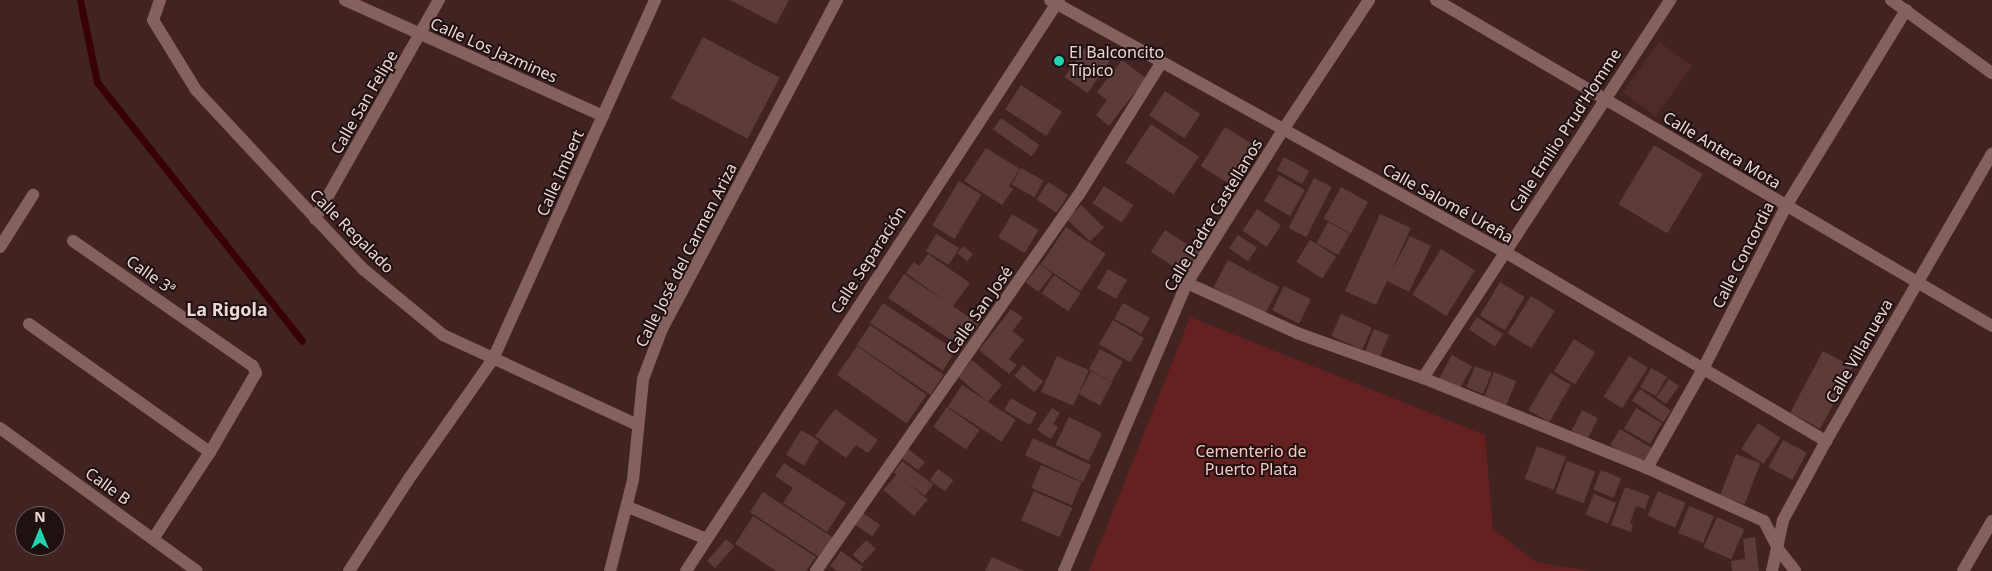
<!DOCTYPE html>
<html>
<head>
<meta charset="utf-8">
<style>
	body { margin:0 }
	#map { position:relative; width:1992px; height:571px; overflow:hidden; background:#412321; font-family:"Noto Sans",sans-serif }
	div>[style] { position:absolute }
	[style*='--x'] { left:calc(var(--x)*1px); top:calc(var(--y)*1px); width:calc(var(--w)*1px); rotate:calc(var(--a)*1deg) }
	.built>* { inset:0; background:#502a28; transform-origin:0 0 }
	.green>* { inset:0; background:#652020 }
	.stream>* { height:7px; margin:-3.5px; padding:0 3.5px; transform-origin:3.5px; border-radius:3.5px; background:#380003 }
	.building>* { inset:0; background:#5c3b39; transform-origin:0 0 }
	.minor>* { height:12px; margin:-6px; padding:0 6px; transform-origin:6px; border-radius:6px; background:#84615e }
	.dots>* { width:14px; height:14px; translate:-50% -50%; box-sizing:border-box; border:2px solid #1e1110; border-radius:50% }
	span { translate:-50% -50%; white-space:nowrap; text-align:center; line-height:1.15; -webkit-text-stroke:4px #1e1110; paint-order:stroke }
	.street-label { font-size:16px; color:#ecd7d5 }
	.poi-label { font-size:16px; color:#ecd7d5 }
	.left { translate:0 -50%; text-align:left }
	.park-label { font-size:16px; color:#f7c6c3 }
	.neighbourhood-label { font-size:18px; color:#ecd7d5; font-weight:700 }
	.north { position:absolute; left:15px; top:506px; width:50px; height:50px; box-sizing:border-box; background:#1e1110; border:1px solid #70605f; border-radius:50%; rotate:0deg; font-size:14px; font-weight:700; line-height:20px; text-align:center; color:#ecd7d5 }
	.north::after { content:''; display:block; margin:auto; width:18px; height:22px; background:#21d5b0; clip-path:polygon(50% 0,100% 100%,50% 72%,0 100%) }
</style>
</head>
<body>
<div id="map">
	<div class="built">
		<div style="left:1659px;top:42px;width:41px;height:62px;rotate:36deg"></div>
	</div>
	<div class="green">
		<div style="clip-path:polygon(1190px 317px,1485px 435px,1493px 529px,1536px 562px,1588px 571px,1089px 571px)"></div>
	</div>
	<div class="stream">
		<div style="--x:80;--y:0;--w:84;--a:78.3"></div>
		<div style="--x:97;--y:82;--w:330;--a:51.6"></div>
	</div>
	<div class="building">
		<div style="clip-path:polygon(730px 0,789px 0,776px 24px)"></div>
		<div style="left:703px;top:37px;width:87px;height:69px;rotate:28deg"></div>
		<div style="left:1087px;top:45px;width:28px;height:39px;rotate:35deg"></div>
		<div style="clip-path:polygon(1122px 60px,1146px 78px,1109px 126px,1096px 115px,1107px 100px,1097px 92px)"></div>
		<div style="left:1021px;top:85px;width:49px;height:29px;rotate:33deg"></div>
		<div style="left:1165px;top:91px;width:42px;height:29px;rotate:33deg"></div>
		<div style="left:1001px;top:118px;width:47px;height:14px;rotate:35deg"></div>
		<div style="left:1151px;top:124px;width:58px;height:46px;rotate:34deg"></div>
		<div style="left:1225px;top:127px;width:40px;height:46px;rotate:32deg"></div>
		<div style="left:1654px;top:145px;width:57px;height:69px;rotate:31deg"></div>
		<div style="clip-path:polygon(986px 148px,1020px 169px,1009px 186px,1013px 189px,1002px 205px,964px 181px)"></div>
		<div style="left:1284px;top:157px;width:29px;height:15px;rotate:29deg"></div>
		<div style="left:1021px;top:168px;width:26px;height:19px;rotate:29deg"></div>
		<div style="left:1279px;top:175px;width:30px;height:30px;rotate:30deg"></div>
		<div style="left:1314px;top:178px;width:20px;height:56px;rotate:27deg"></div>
		<div style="left:959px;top:181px;width:26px;height:52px;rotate:31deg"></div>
		<div style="left:1048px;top:182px;width:24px;height:21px;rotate:33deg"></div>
		<div style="left:1104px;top:186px;width:35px;height:21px;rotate:33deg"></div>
		<div style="left:1341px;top:187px;width:31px;height:36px;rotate:29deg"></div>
		<div style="left:1081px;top:205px;width:32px;height:20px;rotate:44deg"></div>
		<div style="left:1257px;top:209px;width:29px;height:26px;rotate:34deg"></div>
		<div style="left:1012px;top:214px;width:31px;height:27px;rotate:31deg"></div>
		<div style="clip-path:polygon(1380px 214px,1411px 228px,1390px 274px,1410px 236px,1431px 246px,1409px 292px,1387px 281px,1376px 305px,1345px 291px)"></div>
		<div style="left:1328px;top:222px;width:25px;height:24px;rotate:29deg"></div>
		<div style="left:1066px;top:227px;width:48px;height:45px;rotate:34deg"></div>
		<div style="left:1165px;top:230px;width:42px;height:26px;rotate:33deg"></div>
		<div style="left:936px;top:234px;width:27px;height:20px;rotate:31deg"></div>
		<div style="left:1238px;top:235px;width:23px;height:16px;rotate:34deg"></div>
		<div style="left:1310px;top:240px;width:31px;height:26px;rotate:32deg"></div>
		<div style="left:963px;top:246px;width:13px;height:9px;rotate:39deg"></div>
		<div style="left:1441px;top:249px;width:40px;height:54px;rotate:32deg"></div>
		<div style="clip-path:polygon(928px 254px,970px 283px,953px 306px,979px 324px,963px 348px,888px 298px,904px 274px,948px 303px,906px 273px,914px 262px,919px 266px)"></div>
		<div style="left:1228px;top:260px;width:58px;height:31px;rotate:28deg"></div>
		<div style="left:1040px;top:264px;width:16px;height:23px;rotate:38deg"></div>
		<div style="left:1108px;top:269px;width:22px;height:22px;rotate:30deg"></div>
		<div style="left:1054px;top:275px;width:32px;height:22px;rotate:34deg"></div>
		<div style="left:1500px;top:282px;width:29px;height:39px;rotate:31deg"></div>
		<div style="left:1284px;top:286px;width:30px;height:27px;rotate:26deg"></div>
		<div style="left:1531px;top:296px;width:28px;height:44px;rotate:32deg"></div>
		<div style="left:883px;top:303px;width:87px;height:24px;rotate:33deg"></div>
		<div style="left:1123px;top:303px;width:31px;height:18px;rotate:29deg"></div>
		<div style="clip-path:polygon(1011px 309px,1023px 318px,1012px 331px,1024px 340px,1009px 359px,1017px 365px,1009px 374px,979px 350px)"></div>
		<div style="left:1341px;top:314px;width:34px;height:24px;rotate:24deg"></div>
		<div style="left:1477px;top:317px;width:31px;height:15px;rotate:33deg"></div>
		<div style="left:1113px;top:320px;width:36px;height:28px;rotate:30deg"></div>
		<div style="left:870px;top:325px;width:89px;height:24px;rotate:34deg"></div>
		<div style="left:1374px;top:329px;width:16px;height:25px;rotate:22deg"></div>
		<div style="left:1574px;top:339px;width:25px;height:38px;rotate:32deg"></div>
		<div style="left:857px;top:346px;width:85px;height:35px;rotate:35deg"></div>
		<div style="left:1100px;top:349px;width:26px;height:23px;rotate:29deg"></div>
		<div style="left:1823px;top:351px;width:34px;height:70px;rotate:28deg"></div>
		<div style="left:1452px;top:355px;width:23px;height:28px;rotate:29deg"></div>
		<div style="left:1057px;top:356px;width:35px;height:39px;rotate:24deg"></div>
		<div style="left:1629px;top:356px;width:22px;height:48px;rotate:32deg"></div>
		<div style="left:972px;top:360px;width:39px;height:22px;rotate:40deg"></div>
		<div style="left:1023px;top:365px;width:26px;height:14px;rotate:39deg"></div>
		<div style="left:1475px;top:366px;width:18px;height:23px;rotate:22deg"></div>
		<div style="left:1651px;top:368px;width:18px;height:22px;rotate:29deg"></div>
		<div style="left:1091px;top:371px;width:24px;height:26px;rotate:28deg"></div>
		<div style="left:1494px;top:372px;width:24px;height:26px;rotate:22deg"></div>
		<div style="left:1550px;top:373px;width:24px;height:43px;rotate:30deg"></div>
		<div style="left:1669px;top:379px;width:12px;height:22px;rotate:35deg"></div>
		<div style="left:962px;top:385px;width:64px;height:26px;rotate:33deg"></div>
		<div style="left:1640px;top:389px;width:38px;height:14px;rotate:35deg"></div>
		<div style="left:1011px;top:398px;width:30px;height:14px;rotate:30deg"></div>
		<div style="left:947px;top:407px;width:40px;height:24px;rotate:35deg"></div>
		<div style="clip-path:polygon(1052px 408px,1060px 413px,1053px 424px,1058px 427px,1051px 439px,1037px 430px)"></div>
		<div style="left:1636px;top:408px;width:30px;height:24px;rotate:30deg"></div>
		<div style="clip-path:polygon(835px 409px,878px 440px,868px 453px,856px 445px,846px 458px,815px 436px)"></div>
		<div style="left:1582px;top:410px;width:18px;height:23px;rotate:27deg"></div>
		<div style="left:1069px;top:417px;width:37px;height:31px;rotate:26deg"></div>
		<div style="left:1758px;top:423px;width:27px;height:31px;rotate:33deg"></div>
		<div style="left:1620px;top:429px;width:37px;height:19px;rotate:31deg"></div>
		<div style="left:801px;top:430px;width:21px;height:29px;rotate:31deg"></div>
		<div style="left:1033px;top:438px;width:64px;height:19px;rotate:25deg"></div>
		<div style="left:1783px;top:440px;width:27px;height:31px;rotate:28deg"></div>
		<div style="left:1537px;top:446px;width:31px;height:35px;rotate:21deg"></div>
		<div style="left:908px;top:449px;width:21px;height:11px;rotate:37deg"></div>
		<div style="left:1736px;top:454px;width:26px;height:44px;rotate:21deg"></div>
		<div style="left:902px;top:461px;width:39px;height:14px;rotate:37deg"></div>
		<div style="left:1567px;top:461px;width:30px;height:34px;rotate:20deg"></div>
		<div style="clip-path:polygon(784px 463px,846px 503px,827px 532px,783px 503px,793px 488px,775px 476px)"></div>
		<div style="left:1041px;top:465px;width:44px;height:25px;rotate:23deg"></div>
		<div style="left:938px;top:469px;width:19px;height:14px;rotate:36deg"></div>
		<div style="left:1601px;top:470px;width:22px;height:21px;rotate:22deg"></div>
		<div style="left:897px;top:474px;width:40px;height:21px;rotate:40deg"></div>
		<div style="clip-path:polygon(1625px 487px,1650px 496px,1645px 509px,1636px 506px,1630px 523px,1633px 524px,1631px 532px,1611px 525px)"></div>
		<div style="left:1034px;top:491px;width:42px;height:32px;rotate:24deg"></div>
		<div style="left:1658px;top:491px;width:30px;height:27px;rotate:23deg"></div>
		<div style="left:763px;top:492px;width:84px;height:24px;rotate:33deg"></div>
		<div style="left:1594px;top:494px;width:24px;height:22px;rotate:22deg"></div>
		<div style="left:1689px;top:506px;width:27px;height:29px;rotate:22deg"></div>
		<div style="left:863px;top:513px;width:21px;height:14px;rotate:35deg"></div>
		<div style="clip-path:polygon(753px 516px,816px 557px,806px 571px,776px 571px,735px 544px)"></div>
		<div style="left:1717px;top:517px;width:30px;height:33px;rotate:24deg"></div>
		<div style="clip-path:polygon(1755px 537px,1759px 571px,1732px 571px,1731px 561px,1745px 559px,1743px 539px)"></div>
		<div style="left:726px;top:539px;width:11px;height:29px;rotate:41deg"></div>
		<div style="left:866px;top:540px;width:13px;height:20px;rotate:42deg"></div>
		<div style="clip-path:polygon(841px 551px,863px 567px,860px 571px,837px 571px,830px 566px)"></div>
		<div style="clip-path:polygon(992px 557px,1024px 571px,985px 571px)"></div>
	</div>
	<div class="minor">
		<div style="--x:160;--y:0;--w:21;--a:109"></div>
		<div style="--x:153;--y:20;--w:82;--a:58.4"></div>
		<div style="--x:196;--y:90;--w:245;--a:47"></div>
		<div style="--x:363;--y:269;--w:104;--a:39.5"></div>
		<div style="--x:443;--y:335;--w:215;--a:24.8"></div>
		<div style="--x:345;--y:0;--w:283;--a:24.2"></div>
		<div style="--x:1050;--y:0;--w:520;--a:28.98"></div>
		<div style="--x:1505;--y:252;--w:373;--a:30.5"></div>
		<div style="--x:1436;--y:0;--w:645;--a:30.38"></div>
		<div style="--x:1891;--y:0;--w:125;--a:35.9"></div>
		<div style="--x:315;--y:219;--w:252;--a:-60.5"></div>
		<div style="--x:73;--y:241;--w:219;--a:34.8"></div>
		<div style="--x:253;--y:366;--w:8;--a:67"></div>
		<div style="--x:256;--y:373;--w:91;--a:120.2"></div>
		<div style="--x:210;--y:452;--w:104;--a:123.2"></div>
		<div style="--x:0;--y:247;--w:62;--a:-57.6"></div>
		<div style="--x:1187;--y:283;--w:121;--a:24.4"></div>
		<div style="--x:1297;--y:333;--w:134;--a:19.7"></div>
		<div style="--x:1423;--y:378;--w:241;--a:21.9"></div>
		<div style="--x:1647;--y:468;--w:128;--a:24.4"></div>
		<div style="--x:1764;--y:521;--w:31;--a:63"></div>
		<div style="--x:1778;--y:549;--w:28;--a:52"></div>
		<div style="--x:29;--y:324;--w:222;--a:35.3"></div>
		<div style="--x:1423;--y:378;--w:452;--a:-56.8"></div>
		<div style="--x:0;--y:428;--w:243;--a:36"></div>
		<div style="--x:1647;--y:468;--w:114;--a:-60.5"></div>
		<div style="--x:1703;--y:369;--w:183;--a:-63"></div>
		<div style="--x:1786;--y:206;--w:230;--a:-58.5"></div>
		<div style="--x:628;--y:507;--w:85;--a:22.1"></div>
		<div style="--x:349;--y:571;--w:108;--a:-57"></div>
		<div style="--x:408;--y:480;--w:148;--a:-54.9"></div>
		<div style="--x:493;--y:359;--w:394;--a:-65.7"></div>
		<div style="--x:610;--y:571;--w:94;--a:-75.8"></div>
		<div style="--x:633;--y:480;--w:101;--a:-84.3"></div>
		<div style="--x:643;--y:379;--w:53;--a:-69.2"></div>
		<div style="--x:662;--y:329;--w:373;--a:-62"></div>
		<div style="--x:686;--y:571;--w:682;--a:-56.85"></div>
		<div style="--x:816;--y:571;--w:457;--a:-55.1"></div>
		<div style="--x:1078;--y:196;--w:157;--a:-58"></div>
		<div style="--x:1064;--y:571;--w:313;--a:-66.9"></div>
		<div style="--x:1187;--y:283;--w:181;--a:-57.9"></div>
		<div style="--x:1283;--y:130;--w:156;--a:-56.5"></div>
		<div style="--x:1772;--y:571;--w:52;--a:-77.8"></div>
		<div style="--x:1783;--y:520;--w:90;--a:-61.4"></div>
		<div style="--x:1826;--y:441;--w:332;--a:-60"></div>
		<div style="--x:1963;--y:571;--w:58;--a:-59.9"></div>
	</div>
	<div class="dots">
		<div style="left:1059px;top:61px;background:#21d5b0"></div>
	</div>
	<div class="street-label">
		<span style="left:494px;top:50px;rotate:24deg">Calle Los Jazmines</span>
		<span style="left:364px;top:102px;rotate:-60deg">Calle San Felipe</span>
		<span style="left:1565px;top:130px;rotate:-57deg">Calle Emilio Prud'Homme</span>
		<span style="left:1722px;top:150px;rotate:31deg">Calle Antera Mota</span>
		<span style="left:560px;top:173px;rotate:-66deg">Calle Imbert</span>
		<span style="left:1448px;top:203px;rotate:29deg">Calle Salomé Ureña</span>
		<span style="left:1213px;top:215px;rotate:-59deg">Calle Padre Castellanos</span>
		<span style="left:352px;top:231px;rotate:45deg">Calle Regalado</span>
		<span style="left:686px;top:255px;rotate:-63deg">Calle José del Carmen Ariza</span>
		<span style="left:1743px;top:255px;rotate:-63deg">Calle Concordia</span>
		<span style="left:868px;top:260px;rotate:-57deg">Calle Separación</span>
		<span style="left:151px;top:275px;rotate:35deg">Calle 3ª</span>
		<span style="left:979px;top:310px;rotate:-55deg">Calle San José</span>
		<span style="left:1859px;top:351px;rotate:-60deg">Calle Villanueva</span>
		<span style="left:108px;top:486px;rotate:36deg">Calle B</span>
	</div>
	<div class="poi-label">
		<span class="left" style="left:1069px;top:61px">El Balconcito<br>Típico</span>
	</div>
	<div class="park-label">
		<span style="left:1251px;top:460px">Cementerio de<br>Puerto Plata</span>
	</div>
	<div class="neighbourhood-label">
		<span style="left:227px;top:309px">La Rigola</span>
	</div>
	<div class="north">N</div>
</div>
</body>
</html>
